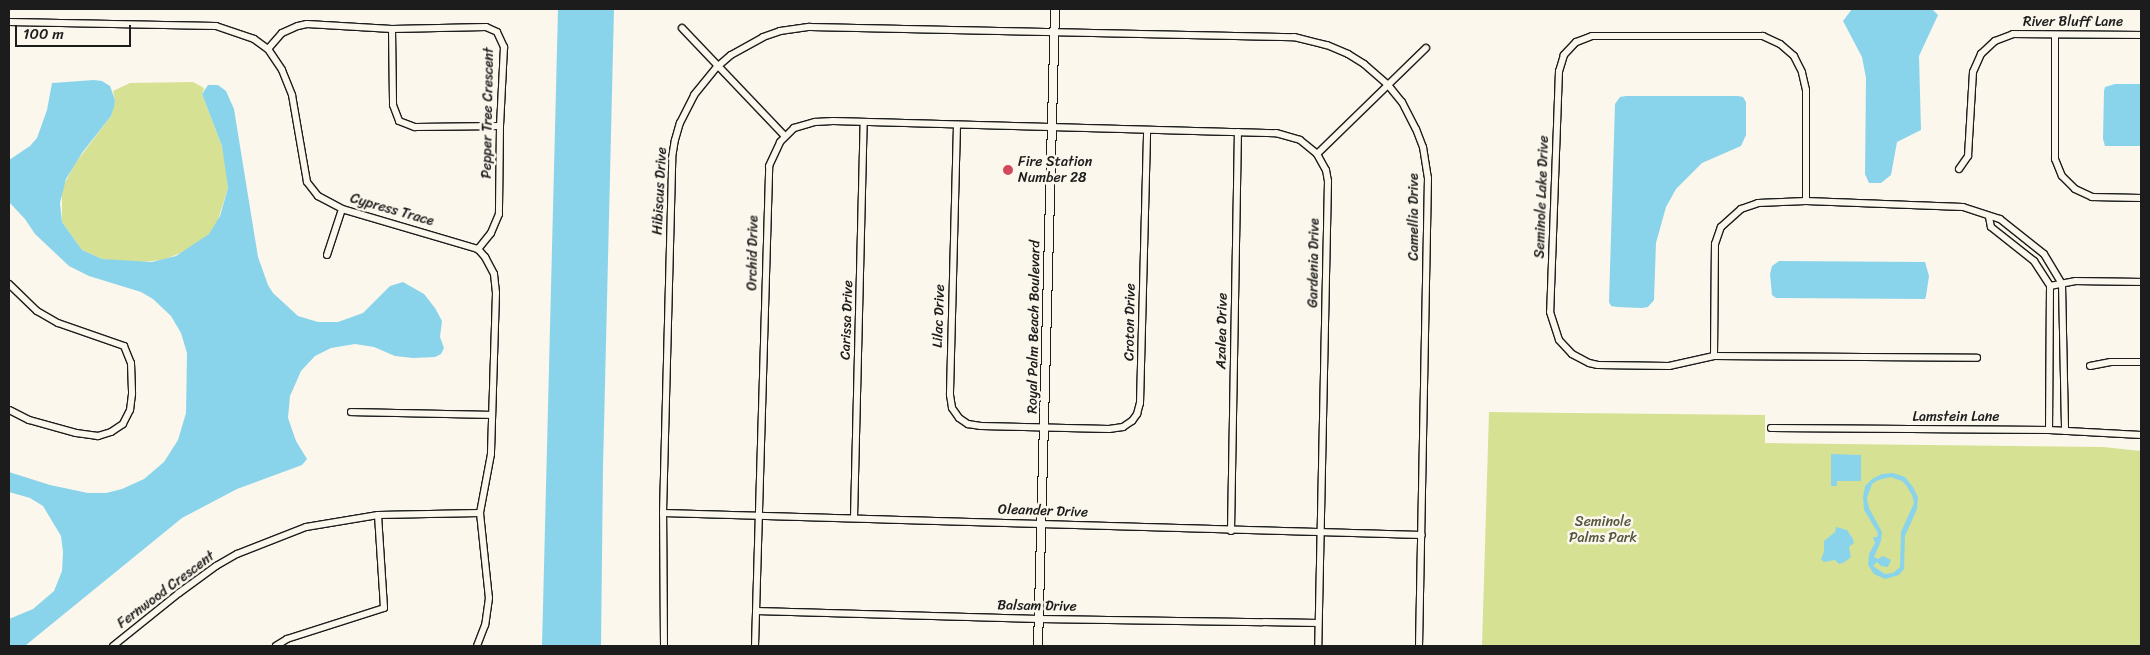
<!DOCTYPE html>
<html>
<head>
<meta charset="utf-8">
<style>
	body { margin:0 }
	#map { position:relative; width:2150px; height:655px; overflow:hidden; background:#fbf7ec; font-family:Sriracha,sans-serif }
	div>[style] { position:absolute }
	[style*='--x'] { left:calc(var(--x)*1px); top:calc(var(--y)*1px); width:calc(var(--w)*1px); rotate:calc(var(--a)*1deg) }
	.green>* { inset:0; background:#d6e193 }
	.water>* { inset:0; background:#8ad4eb }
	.roads { filter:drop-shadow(1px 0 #1c1c1c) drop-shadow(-1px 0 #1c1c1c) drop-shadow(0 1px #1c1c1c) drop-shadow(0 -1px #1c1c1c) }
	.minor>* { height:6px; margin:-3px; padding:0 3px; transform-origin:3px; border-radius:3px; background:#fbf7ec }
	.tertiary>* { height:8px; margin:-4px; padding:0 4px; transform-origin:4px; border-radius:4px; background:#fbf7ec }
	.dots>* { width:14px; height:14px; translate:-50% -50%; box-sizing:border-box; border:2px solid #fbf7ec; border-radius:50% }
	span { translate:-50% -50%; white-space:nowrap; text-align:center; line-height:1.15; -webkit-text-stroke:5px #fbf7ec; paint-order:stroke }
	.street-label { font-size:14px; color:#1c1c1c }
	.poi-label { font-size:14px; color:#1c1c1c }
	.left { translate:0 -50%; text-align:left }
	.park-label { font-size:14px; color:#545740 }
	.frame { position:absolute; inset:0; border:10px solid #1c1c1c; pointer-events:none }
	.scale { position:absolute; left:15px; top:25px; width:116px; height:22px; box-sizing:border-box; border:2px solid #1c1c1c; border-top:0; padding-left:6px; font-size:15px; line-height:18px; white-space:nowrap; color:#1c1c1c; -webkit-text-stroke:4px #fbf7ec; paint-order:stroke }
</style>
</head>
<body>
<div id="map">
	<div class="green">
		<div style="clip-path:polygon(193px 82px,204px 88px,202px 94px,222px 146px,226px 166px,228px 188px,216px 226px,209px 234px,188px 250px,163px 260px,140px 262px,118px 261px,102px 259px,82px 250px,62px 222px,62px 189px,74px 165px,111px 116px,115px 100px,113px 91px,130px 83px)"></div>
		<div style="clip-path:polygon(1489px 412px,1765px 415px,1765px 443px,2103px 447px,2141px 451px,2141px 646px,1482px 646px)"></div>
	</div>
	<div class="water">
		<div style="clip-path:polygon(558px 9px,614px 9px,603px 468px,601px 646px,542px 646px)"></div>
		<div style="clip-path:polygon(1852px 9px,1932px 9px,1938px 15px,1919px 56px,1921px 130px,1897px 142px,1891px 175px,1881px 183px,1869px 183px,1865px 174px,1866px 78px,1862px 57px,1843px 21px)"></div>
		<div style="clip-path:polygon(94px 80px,102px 81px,110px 86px,115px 100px,114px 107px,111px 116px,82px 153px,66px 179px,60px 203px,62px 222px,82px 250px,102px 259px,152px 262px,176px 256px,209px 234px,220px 216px,228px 188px,222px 146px,202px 94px,208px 85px,218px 85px,226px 91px,234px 109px,258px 257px,268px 285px,273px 293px,298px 316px,318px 322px,338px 322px,363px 313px,390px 286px,403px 282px,424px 294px,435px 308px,442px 321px,440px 337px,444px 348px,441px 354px,435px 357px,413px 358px,395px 356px,374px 347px,355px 344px,331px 348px,315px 356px,301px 371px,290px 396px,288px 418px,296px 441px,307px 459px,302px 465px,237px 489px,182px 518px,26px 645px,9px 646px,9px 619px,33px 609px,54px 591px,62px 571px,63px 552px,61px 536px,43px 506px,30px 498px,9px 492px,9px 472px,50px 485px,88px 493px,106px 493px,122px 489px,144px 479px,164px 462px,178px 440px,186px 413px,187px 353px,181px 333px,171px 316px,153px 299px,141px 292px,89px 276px,69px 266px,35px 234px,25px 219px,9px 202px,9px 160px,30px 146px,37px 138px,47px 110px,52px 83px)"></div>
		<div style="clip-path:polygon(2115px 84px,2141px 84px,2141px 146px,2105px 146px,2103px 139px,2104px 91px,2105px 87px)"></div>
		<div style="clip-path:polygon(1626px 96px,1738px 96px,1743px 97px,1746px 102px,1746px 135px,1741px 146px,1702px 163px,1676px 189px,1666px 207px,1656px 243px,1654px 300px,1648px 307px,1642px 308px,1617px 307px,1611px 306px,1609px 302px,1615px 104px,1620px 97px)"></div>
		<div style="clip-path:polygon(1779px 261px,1925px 262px,1929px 276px,1926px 296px,1925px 299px,1776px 298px,1772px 295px,1770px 274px,1772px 266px)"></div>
		<div style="clip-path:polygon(1831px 454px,1861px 455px,1861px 481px,1837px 481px,1837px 486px,1831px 486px)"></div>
		<div style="clip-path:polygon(evenodd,1893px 473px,1905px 477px,1913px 487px,1918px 497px,1917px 509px,1905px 536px,1904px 569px,1899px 575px,1885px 579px,1874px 574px,1868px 565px,1869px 554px,1875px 543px,1873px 537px,1877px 537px,1878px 533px,1864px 510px,1863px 497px,1865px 486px,1872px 479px,1882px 474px,1893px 473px,1891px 477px,1902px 481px,1906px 485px,1912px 495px,1914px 503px,1901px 532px,1900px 567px,1893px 573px,1885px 574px,1873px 566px,1877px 562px,1881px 566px,1888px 567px,1891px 560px,1883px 556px,1878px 559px,1874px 557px,1881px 541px,1882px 532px,1869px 508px,1867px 498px,1872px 484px,1878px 480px,1891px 477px)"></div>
		<div style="clip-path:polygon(1836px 527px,1847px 530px,1853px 539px,1854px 543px,1849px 547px,1851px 557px,1843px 563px,1839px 564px,1835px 560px,1824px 562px,1821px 559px,1824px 552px,1824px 541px,1835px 532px)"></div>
	</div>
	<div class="roads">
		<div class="minor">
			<div style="--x:9;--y:22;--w:207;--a:1.1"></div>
			<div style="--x:216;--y:26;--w:40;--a:18.9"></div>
			<div style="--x:254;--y:39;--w:17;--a:36"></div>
			<div style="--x:268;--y:49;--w:25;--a:56"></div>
			<div style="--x:282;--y:70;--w:27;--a:68"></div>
			<div style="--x:292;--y:95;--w:88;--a:80.2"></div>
			<div style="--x:307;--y:182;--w:18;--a:52"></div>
			<div style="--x:318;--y:196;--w:27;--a:28"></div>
			<div style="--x:342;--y:209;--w:142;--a:16.4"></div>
			<div style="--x:478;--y:249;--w:11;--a:49"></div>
			<div style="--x:485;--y:257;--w:19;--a:62"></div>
			<div style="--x:494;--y:274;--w:19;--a:84"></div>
			<div style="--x:496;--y:293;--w:161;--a:91.8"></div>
			<div style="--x:491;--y:454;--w:60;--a:100.6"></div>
			<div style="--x:480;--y:513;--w:85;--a:84"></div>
			<div style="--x:489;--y:598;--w:27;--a:98"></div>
			<div style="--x:485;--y:625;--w:22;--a:111"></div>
			<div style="--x:682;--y:28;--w:149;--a:46.4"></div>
			<div style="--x:392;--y:29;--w:76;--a:89.2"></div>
			<div style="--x:393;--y:105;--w:17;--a:69"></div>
			<div style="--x:399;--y:121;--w:17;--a:21"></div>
			<div style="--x:415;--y:127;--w:85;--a:-0.7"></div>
			<div style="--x:2055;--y:35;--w:124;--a:90"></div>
			<div style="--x:2055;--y:159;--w:18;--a:68"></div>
			<div style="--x:2062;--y:176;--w:18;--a:45"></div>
			<div style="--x:2075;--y:189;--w:19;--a:25"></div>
			<div style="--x:2092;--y:197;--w:49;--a:1.2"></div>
			<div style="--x:268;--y:49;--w:21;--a:-49"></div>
			<div style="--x:282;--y:33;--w:17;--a:-24"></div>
			<div style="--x:298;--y:26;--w:9;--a:-13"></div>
			<div style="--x:307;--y:24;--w:85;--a:3.4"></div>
			<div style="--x:392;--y:29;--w:94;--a:-1.2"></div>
			<div style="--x:486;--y:27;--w:12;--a:24"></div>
			<div style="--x:497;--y:32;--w:17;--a:65"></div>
			<div style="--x:504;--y:47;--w:79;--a:92.9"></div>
			<div style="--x:500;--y:126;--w:88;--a:90.7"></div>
			<div style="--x:499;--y:214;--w:21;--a:113"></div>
			<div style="--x:491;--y:233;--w:21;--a:129"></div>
			<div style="--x:957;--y:125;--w:270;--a:91.5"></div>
			<div style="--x:950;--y:395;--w:13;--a:81"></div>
			<div style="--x:952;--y:408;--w:12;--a:55"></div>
			<div style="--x:959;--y:418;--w:11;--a:34"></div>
			<div style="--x:968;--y:424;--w:13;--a:9"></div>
			<div style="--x:981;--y:426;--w:128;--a:1.3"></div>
			<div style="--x:1109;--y:429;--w:14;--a:-8"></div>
			<div style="--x:1123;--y:427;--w:11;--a:-34"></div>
			<div style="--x:1132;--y:421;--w:9;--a:-54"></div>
			<div style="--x:1137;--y:414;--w:11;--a:-75"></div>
			<div style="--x:1140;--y:403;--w:272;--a:-88.5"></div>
			<div style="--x:1317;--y:154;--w:152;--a:-44.2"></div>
			<div style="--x:1959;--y:169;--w:16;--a:-55"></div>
			<div style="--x:1968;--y:156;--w:84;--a:-86.6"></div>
			<div style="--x:1973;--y:72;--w:20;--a:-66"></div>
			<div style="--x:1981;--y:54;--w:19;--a:-43"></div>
			<div style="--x:1995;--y:41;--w:19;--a:-21"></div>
			<div style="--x:2013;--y:34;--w:128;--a:0.4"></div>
			<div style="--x:1806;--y:201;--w:111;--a:-90"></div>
			<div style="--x:1806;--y:90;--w:18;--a:-103"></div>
			<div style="--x:1802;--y:72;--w:18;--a:-117"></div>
			<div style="--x:1794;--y:56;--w:18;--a:-139"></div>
			<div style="--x:1780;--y:44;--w:19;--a:-155"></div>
			<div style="--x:1763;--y:36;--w:171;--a:180"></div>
			<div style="--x:1592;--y:36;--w:17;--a:159"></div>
			<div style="--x:1576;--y:42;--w:18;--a:133"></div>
			<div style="--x:1564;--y:55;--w:17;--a:107"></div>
			<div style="--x:1559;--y:71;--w:241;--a:92.1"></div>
			<div style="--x:1550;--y:312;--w:29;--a:72"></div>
			<div style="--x:1559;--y:340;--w:19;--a:47"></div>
			<div style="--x:1572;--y:354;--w:19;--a:28"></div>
			<div style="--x:1589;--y:363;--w:9;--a:13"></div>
			<div style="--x:1598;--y:365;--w:71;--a:0.8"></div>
			<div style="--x:1669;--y:366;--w:46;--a:-12.5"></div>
			<div style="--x:1714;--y:356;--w:263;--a:0.4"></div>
			<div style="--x:1989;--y:217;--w:10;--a:79"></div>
			<div style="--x:1991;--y:227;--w:55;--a:38.3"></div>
			<div style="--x:2034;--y:261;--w:30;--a:57"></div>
			<div style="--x:327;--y:255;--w:48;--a:-71.9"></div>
			<div style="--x:9;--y:284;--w:39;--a:44"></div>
			<div style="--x:37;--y:311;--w:24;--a:30"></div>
			<div style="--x:58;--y:323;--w:70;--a:19.2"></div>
			<div style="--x:124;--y:346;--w:18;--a:68"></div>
			<div style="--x:131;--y:363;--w:31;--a:88"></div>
			<div style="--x:132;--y:394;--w:16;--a:97"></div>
			<div style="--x:130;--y:410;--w:16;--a:117"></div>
			<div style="--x:123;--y:424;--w:14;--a:146"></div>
			<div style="--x:111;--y:432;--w:14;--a:163"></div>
			<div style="--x:98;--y:436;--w:22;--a:-172"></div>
			<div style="--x:76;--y:433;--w:49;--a:-164.5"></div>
			<div style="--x:29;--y:420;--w:22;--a:-153"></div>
			<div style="--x:2050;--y:286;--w:26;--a:-11"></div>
			<div style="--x:2076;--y:281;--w:65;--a:0.9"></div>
			<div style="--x:1714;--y:356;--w:112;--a:-89.5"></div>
			<div style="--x:1715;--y:244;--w:18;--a:-71"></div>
			<div style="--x:1721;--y:227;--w:27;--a:-42"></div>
			<div style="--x:1741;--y:209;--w:18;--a:-19"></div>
			<div style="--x:1758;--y:203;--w:48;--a:-2.4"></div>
			<div style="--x:1806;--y:201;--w:157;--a:2.2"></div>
			<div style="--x:1963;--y:207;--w:39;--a:18"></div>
			<div style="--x:2000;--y:219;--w:56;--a:38.5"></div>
			<div style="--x:2044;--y:254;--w:35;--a:59"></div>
			<div style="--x:2062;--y:284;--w:147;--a:88.8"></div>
			<div style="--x:2090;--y:366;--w:21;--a:-11"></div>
			<div style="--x:2111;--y:362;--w:30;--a:0"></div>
			<div style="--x:351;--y:412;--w:141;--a:1.2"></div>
			<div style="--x:1771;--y:428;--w:278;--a:0.4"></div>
			<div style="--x:2049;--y:430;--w:92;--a:3.1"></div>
			<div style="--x:2049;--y:430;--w:144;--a:-89.6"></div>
			<div style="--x:663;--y:513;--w:759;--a:1.66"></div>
			<div style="--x:378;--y:515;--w:102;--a:-1.1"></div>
			<div style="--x:854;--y:518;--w:396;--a:-88.6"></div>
			<div style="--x:1231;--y:531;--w:399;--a:-89"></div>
			<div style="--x:756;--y:611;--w:283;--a:1.6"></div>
			<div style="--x:1039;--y:619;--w:279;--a:0.8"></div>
			<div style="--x:113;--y:646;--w:85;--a:-38.8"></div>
			<div style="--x:179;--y:593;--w:46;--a:-36.1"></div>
			<div style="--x:216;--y:566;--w:24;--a:-30"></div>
			<div style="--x:237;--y:554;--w:74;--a:-21.4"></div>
			<div style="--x:306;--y:527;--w:73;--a:-9.5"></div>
			<div style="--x:378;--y:515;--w:93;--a:86.3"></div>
			<div style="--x:384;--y:608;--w:102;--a:162.3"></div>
			<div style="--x:287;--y:639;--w:13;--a:148"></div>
			<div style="--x:664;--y:646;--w:133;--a:-90.4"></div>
			<div style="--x:663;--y:513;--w:355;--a:-88.5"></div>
			<div style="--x:672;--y:158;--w:18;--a:-81"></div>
			<div style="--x:675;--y:140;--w:18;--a:-74"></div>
			<div style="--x:680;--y:123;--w:31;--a:-63"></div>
			<div style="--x:694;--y:95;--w:36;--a:-51"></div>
			<div style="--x:717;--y:67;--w:18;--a:-41"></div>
			<div style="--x:731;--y:55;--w:37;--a:-29"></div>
			<div style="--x:763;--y:37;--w:18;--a:-19"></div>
			<div style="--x:780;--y:31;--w:30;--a:-8"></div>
			<div style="--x:810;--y:27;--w:484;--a:1.2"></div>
			<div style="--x:1294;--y:37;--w:34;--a:14"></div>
			<div style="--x:1327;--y:45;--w:23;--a:23"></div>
			<div style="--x:1348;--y:54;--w:19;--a:32"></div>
			<div style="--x:1364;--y:64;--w:32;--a:41"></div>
			<div style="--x:1388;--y:85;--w:22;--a:51"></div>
			<div style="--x:1402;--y:102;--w:30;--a:63"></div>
			<div style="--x:1416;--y:129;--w:19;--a:69"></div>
			<div style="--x:1423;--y:147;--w:31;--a:81"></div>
			<div style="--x:1428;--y:178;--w:468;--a:91.1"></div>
			<div style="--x:755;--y:646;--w:480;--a:-88.3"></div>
			<div style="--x:769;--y:166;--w:26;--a:-65"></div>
			<div style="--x:780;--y:142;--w:20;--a:-45"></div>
			<div style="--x:794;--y:128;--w:22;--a:-16"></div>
			<div style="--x:815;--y:122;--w:18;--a:-3"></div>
			<div style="--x:833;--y:121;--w:443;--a:1.6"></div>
			<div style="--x:1276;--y:133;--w:25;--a:16"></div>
			<div style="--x:1300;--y:140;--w:22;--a:39"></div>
			<div style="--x:1317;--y:154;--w:18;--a:61"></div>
			<div style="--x:1326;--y:170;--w:11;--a:80"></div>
			<div style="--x:1328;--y:181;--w:465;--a:91.2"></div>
		</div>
		<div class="tertiary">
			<div style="--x:1038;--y:646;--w:637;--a:-88.47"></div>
		</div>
	</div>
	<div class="dots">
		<div style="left:1008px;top:170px;background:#d1495b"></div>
	</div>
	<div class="street-label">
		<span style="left:2073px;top:22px">River Bluff Lane</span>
		<span style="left:488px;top:113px;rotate:-89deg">Pepper Tree Crescent</span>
		<span style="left:660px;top:191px;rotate:-87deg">Hibiscus Drive</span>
		<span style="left:1542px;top:197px;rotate:-88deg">Seminole Lake Drive</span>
		<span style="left:392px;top:210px;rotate:16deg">Cypress Trace</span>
		<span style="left:1414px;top:217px;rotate:-90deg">Camellia Drive</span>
		<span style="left:753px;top:253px;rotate:-89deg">Orchid Drive</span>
		<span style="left:1314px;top:263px;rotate:-89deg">Gardenia Drive</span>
		<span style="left:939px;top:316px;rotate:-88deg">Lilac Drive</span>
		<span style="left:847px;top:320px;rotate:-88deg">Carissa Drive</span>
		<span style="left:1130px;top:322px;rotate:-89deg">Croton Drive</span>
		<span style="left:1034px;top:327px;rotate:-89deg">Royal Palm Beach Boulevard</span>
		<span style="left:1222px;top:331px;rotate:-89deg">Azalea Drive</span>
		<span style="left:1956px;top:417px">Lamstein Lane</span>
		<span style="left:1043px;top:511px;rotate:2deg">Oleander Drive</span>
		<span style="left:166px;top:590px;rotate:-37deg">Fernwood Crescent</span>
		<span style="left:1037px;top:606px;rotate:1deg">Balsam Drive</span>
	</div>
	<div class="poi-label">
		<span class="left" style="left:1018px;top:170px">Fire Station<br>Number 28</span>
	</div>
	<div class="park-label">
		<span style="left:1603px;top:530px">Seminole<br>Palms Park</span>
	</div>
	<div class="frame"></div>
	<div class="scale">100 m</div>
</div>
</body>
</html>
